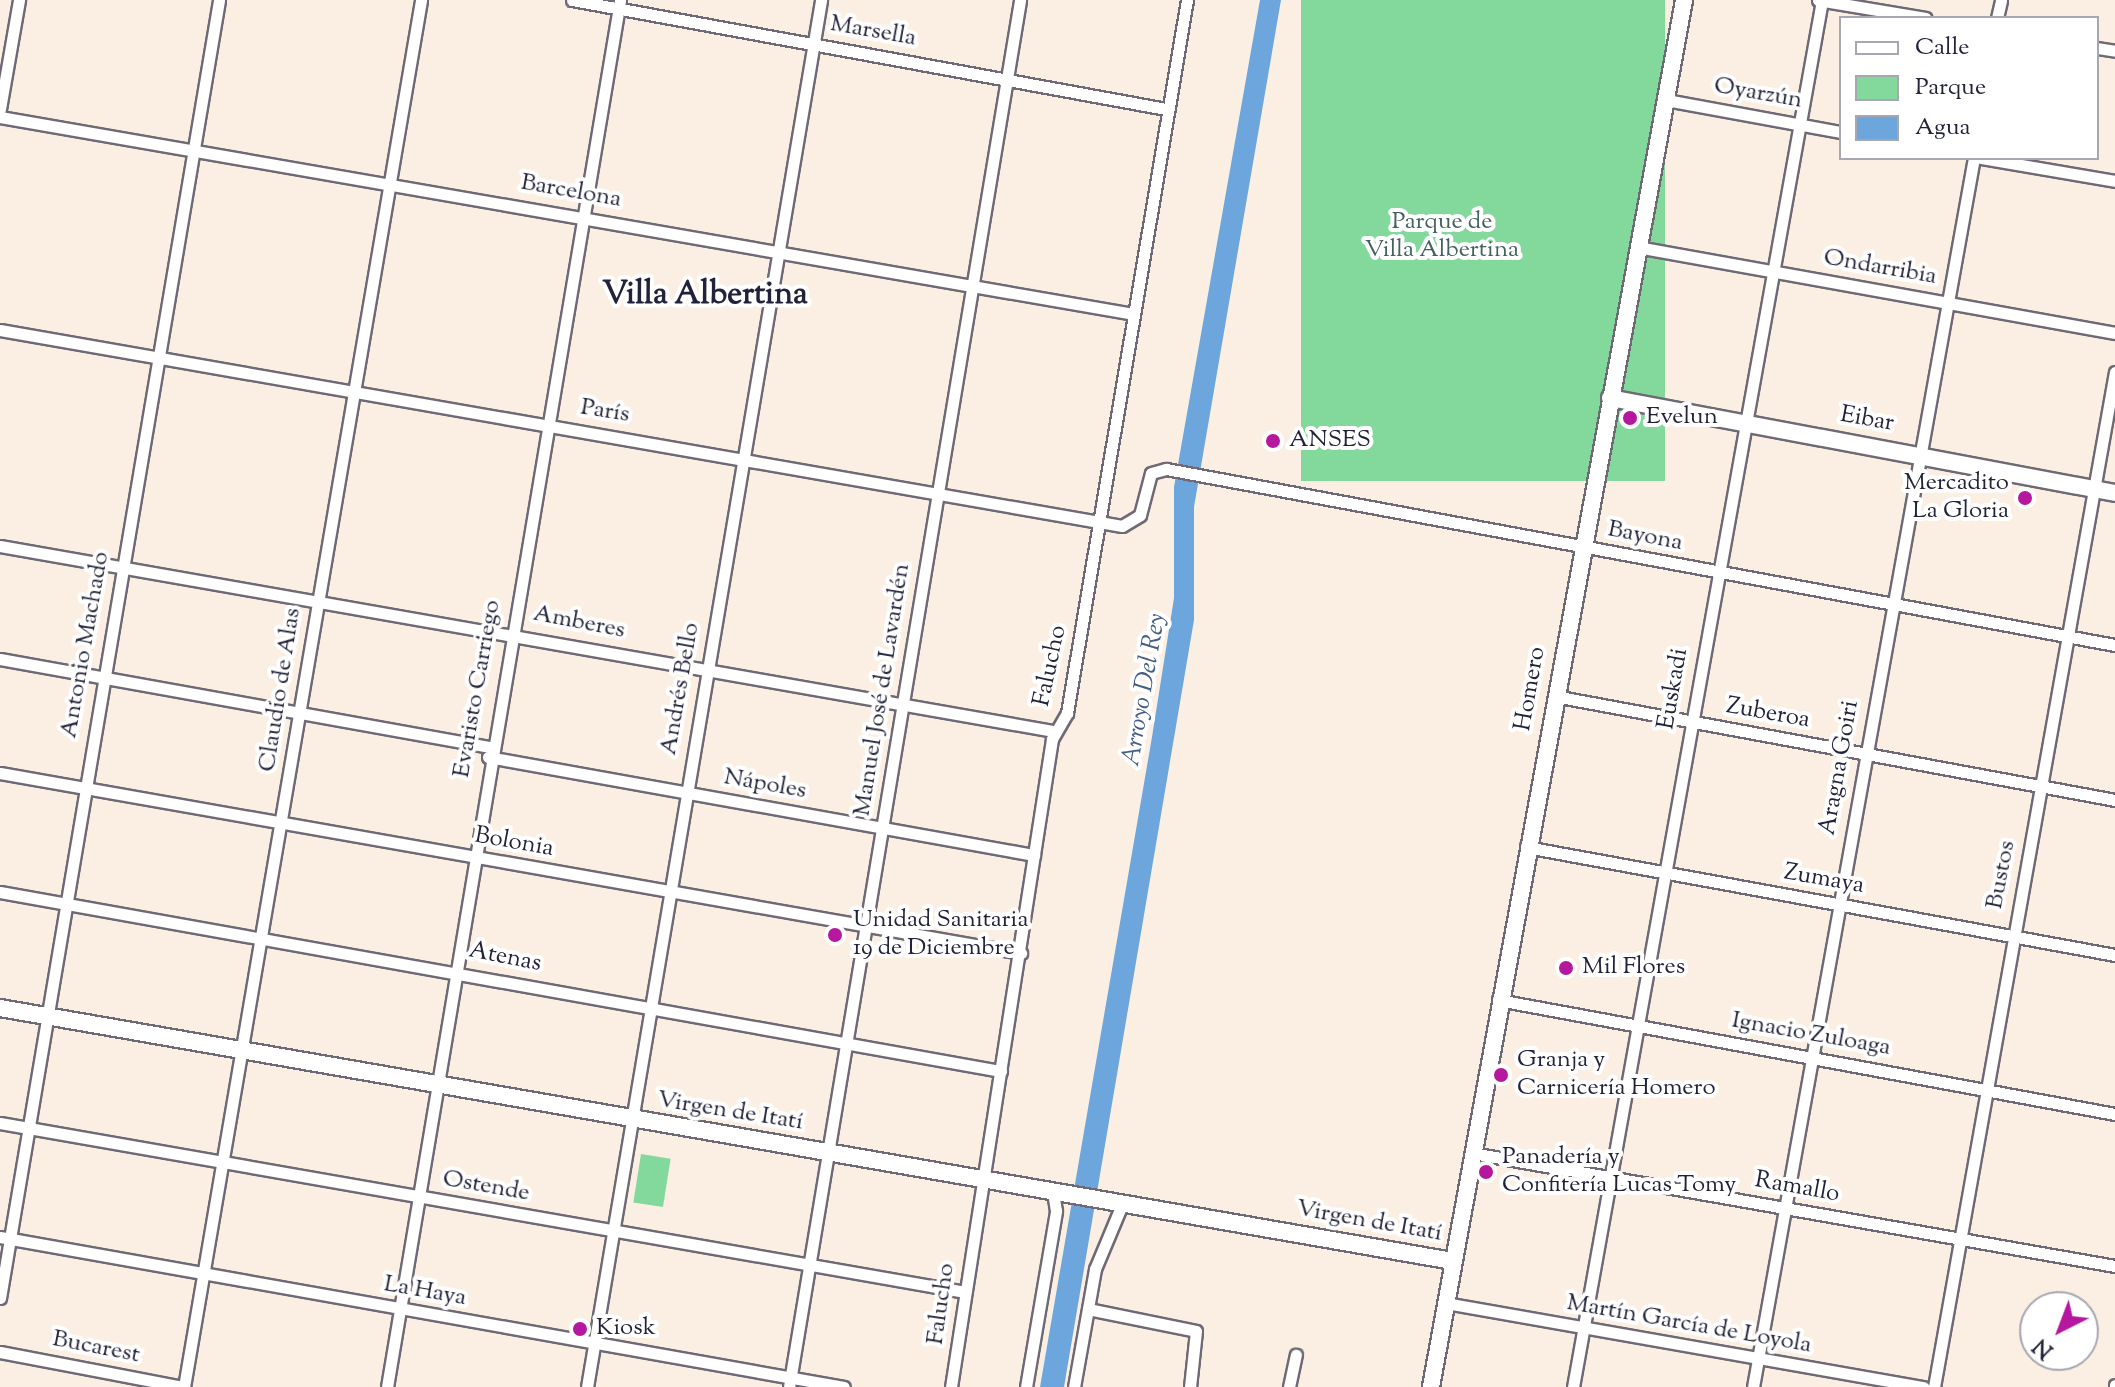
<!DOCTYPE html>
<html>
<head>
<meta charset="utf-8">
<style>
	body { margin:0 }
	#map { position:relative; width:2115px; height:1387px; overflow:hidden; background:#faefe2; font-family:"Sorts Mill Goudy",serif }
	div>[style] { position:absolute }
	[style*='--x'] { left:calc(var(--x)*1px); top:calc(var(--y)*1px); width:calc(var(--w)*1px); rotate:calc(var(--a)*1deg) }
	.green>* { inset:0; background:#83d99c; transform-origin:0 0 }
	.water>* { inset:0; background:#6da6dc }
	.roads { filter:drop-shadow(2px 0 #6e6a75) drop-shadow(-2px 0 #6e6a75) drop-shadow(0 2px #6e6a75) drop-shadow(0 -2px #6e6a75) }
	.street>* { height:11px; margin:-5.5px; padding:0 5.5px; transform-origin:5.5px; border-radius:5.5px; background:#fff }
	.secondary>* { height:16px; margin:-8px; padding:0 8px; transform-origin:8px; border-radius:8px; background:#fff }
	.dots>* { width:22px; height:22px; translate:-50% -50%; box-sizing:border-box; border:4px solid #fff; border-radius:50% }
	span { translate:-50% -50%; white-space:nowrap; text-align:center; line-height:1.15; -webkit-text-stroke:8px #fff; paint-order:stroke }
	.street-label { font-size:24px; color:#22223b }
	.park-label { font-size:24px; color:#44625d }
	.poi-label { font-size:24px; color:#22223b }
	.left { translate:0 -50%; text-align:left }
	.right { translate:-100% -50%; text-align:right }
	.water-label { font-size:26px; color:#445d83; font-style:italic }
	.district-label { font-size:32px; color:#22223b; font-weight:700 }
	.legend { position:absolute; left:1839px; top:16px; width:260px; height:144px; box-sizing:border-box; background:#fff; border:2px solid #a7a7b1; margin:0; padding:10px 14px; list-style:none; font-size:24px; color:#22223b }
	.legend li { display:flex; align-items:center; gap:16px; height:40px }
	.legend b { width:40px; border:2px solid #a7a7b1 }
	.north { position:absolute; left:2019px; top:1291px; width:80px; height:80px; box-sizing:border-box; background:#fff; border:2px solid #a7a7b1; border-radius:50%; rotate:222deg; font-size:22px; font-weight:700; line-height:32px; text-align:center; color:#22223b }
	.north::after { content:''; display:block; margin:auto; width:28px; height:36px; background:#b5179e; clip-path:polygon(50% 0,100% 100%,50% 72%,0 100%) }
</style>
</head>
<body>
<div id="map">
	<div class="green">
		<div style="left:1301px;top:0;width:364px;height:481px"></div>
		<div style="left:641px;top:1154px;width:30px;height:49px;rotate:9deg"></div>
	</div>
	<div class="water">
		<div style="clip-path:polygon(1260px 0,1281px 0,1194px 507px,1194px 620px,1064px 1387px,1040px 1387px,1152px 737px,1174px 598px,1174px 487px)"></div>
	</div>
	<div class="roads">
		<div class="street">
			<div style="--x:572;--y:0;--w:604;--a:10.4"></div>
			<div style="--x:1818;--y:0;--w:109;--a:9.5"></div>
			<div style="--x:1997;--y:18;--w:18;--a:-77"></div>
			<div style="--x:2097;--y:48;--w:18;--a:9"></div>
			<div style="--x:1666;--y:100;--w:178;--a:10.4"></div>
			<div style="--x:0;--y:109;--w:111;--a:-80.1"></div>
			<div style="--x:0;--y:117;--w:1150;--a:9.86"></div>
			<div style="--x:1981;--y:158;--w:136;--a:9.7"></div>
			<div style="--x:1637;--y:247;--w:486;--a:10.2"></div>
			<div style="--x:0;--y:330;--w:1139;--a:9.91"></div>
			<div style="--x:1122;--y:526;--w:21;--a:-31"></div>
			<div style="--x:1140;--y:515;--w:43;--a:-75.3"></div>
			<div style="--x:1151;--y:473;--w:16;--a:-15"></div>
			<div style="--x:1166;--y:469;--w:965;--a:10.51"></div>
			<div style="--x:0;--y:546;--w:1070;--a:9.96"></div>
			<div style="--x:0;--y:659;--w:498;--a:10.2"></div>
			<div style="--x:1554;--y:696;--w:571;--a:10.5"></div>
			<div style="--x:488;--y:757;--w:555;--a:10.18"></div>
			<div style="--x:0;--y:773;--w:1037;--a:10"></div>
			<div style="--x:1526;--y:847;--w:599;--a:10.39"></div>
			<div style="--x:0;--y:892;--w:1017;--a:10.14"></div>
			<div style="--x:1498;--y:1000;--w:627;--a:10.47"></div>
			<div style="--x:0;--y:1123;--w:980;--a:9.93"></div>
			<div style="--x:1472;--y:1153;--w:653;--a:9.97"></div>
			<div style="--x:0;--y:1237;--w:857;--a:10.08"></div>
			<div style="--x:0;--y:1298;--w:1316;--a:-80.42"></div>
			<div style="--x:1446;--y:1303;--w:485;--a:10"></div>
			<div style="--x:1088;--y:1309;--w:110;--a:11.5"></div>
			<div style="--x:1196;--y:1331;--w:56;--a:96.1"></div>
			<div style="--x:0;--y:1352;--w:187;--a:10.8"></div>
			<div style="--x:184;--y:1387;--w:1407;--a:-80.3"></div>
			<div style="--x:387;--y:1387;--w:1406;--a:-80.46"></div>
			<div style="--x:587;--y:1387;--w:1407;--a:-80.42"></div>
			<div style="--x:789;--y:1387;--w:1406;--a:-80.54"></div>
			<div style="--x:951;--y:1387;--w:656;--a:-81.14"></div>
			<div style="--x:1052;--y:739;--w:30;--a:-60"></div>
			<div style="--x:1067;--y:713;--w:723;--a:-80.45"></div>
			<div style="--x:1026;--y:1387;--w:179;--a:-80.3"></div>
			<div style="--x:1056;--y:1211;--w:18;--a:-99"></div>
			<div style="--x:1074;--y:1387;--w:120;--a:-79.9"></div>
			<div style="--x:1095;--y:1269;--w:73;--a:-67.3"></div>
			<div style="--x:1289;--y:1387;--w:33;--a:-78"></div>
			<div style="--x:1573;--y:1387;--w:1409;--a:-79.82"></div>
			<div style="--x:1753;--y:1387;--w:1249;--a:-79.81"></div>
			<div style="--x:1934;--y:1387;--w:1031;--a:-79.89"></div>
			<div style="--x:2115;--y:1387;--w:2;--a:-90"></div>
		</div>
		<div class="secondary">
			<div style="--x:1610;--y:398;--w:514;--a:10.65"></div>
			<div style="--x:0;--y:1008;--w:1475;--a:9.88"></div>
			<div style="--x:1431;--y:1387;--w:1410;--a:-79.66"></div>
		</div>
	</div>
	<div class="dots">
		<div style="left:1630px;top:418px;background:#b5179e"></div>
		<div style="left:1273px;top:441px;background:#b5179e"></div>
		<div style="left:2025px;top:498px;background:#b5179e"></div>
		<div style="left:835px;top:935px;background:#b5179e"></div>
		<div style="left:1566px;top:968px;background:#b5179e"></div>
		<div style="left:1501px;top:1075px;background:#b5179e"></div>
		<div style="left:1486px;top:1172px;background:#b5179e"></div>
		<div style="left:580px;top:1329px;background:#b5179e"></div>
	</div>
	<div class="street-label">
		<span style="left:873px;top:32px;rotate:10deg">Marsella</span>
		<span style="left:1758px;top:94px;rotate:10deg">Oyarzún</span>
		<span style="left:571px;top:192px;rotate:10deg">Barcelona</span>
		<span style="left:1880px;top:268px;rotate:10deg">Ondarribia</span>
		<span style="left:605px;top:412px;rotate:9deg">París</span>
		<span style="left:1867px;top:420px;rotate:10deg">Eibar</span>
		<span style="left:1645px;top:537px;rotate:11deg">Bayona</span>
		<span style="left:579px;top:623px;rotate:11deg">Amberes</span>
		<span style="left:86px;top:645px;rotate:-80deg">Antonio Machado</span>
		<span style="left:1051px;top:666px;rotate:-78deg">Falucho</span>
		<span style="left:478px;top:689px;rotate:-80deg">Evaristo Carriego</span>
		<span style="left:681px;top:689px;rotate:-80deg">Andrés Bello</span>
		<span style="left:1531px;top:689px;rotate:-80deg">Homero</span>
		<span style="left:1674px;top:689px;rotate:-80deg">Euskadi</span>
		<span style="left:281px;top:690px;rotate:-81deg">Claudio de Alas</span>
		<span style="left:883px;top:690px;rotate:-81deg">Manuel José de Lavardén</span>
		<span style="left:1768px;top:714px;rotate:10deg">Zuberoa</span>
		<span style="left:1840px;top:768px;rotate:-80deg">Aragna Goiri</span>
		<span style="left:765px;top:785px;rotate:10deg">Nápoles</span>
		<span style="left:514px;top:843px;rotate:10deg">Bolonia</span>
		<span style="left:2002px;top:875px;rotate:-79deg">Bustos</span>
		<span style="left:1824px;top:880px;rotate:10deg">Zumaya</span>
		<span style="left:505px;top:958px;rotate:11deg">Atenas</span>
		<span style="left:1811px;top:1035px;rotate:10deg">Ignacio Zuloaga</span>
		<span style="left:730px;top:1112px;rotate:9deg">Virgen de Itatí</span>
		<span style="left:486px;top:1187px;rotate:10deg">Ostende</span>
		<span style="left:1797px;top:1188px;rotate:10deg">Ramallo</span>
		<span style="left:1369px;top:1222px;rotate:10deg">Virgen de Itatí</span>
		<span style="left:425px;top:1292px;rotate:10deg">La Haya</span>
		<span style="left:942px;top:1304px;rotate:-82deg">Falucho</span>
		<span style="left:1689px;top:1325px;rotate:10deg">Martín García de Loyola</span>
		<span style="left:96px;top:1348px;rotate:11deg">Bucarest</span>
	</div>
	<div class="park-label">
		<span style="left:1442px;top:237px">Parque de<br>Villa Albertina</span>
	</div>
	<div class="poi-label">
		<span class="left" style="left:1646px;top:418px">Evelun</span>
		<span class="left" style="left:1289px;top:441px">ANSES</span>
		<span class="right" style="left:2009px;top:498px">Mercadito<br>La Gloria</span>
		<span class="left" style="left:853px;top:935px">Unidad Sanitaria<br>19 de Diciembre</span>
		<span class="left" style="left:1582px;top:968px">Mil Flores</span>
		<span class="left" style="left:1517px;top:1075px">Granja y<br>Carnicería Homero</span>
		<span class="left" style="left:1502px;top:1172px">Panadería y<br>Confitería Lucas Tomy</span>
		<span class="left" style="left:596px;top:1329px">Kiosk</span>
	</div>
	<div class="water-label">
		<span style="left:1145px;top:690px;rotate:-80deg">Arroyo Del Rey</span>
	</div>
	<div class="district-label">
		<span style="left:705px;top:295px">Villa Albertina</span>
	</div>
	<ul class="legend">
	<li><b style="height:10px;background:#fff"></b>Calle</li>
	<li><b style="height:22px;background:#83d99c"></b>Parque</li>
	<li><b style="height:22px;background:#6da6dc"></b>Agua</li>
	</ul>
	<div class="north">N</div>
</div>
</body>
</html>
